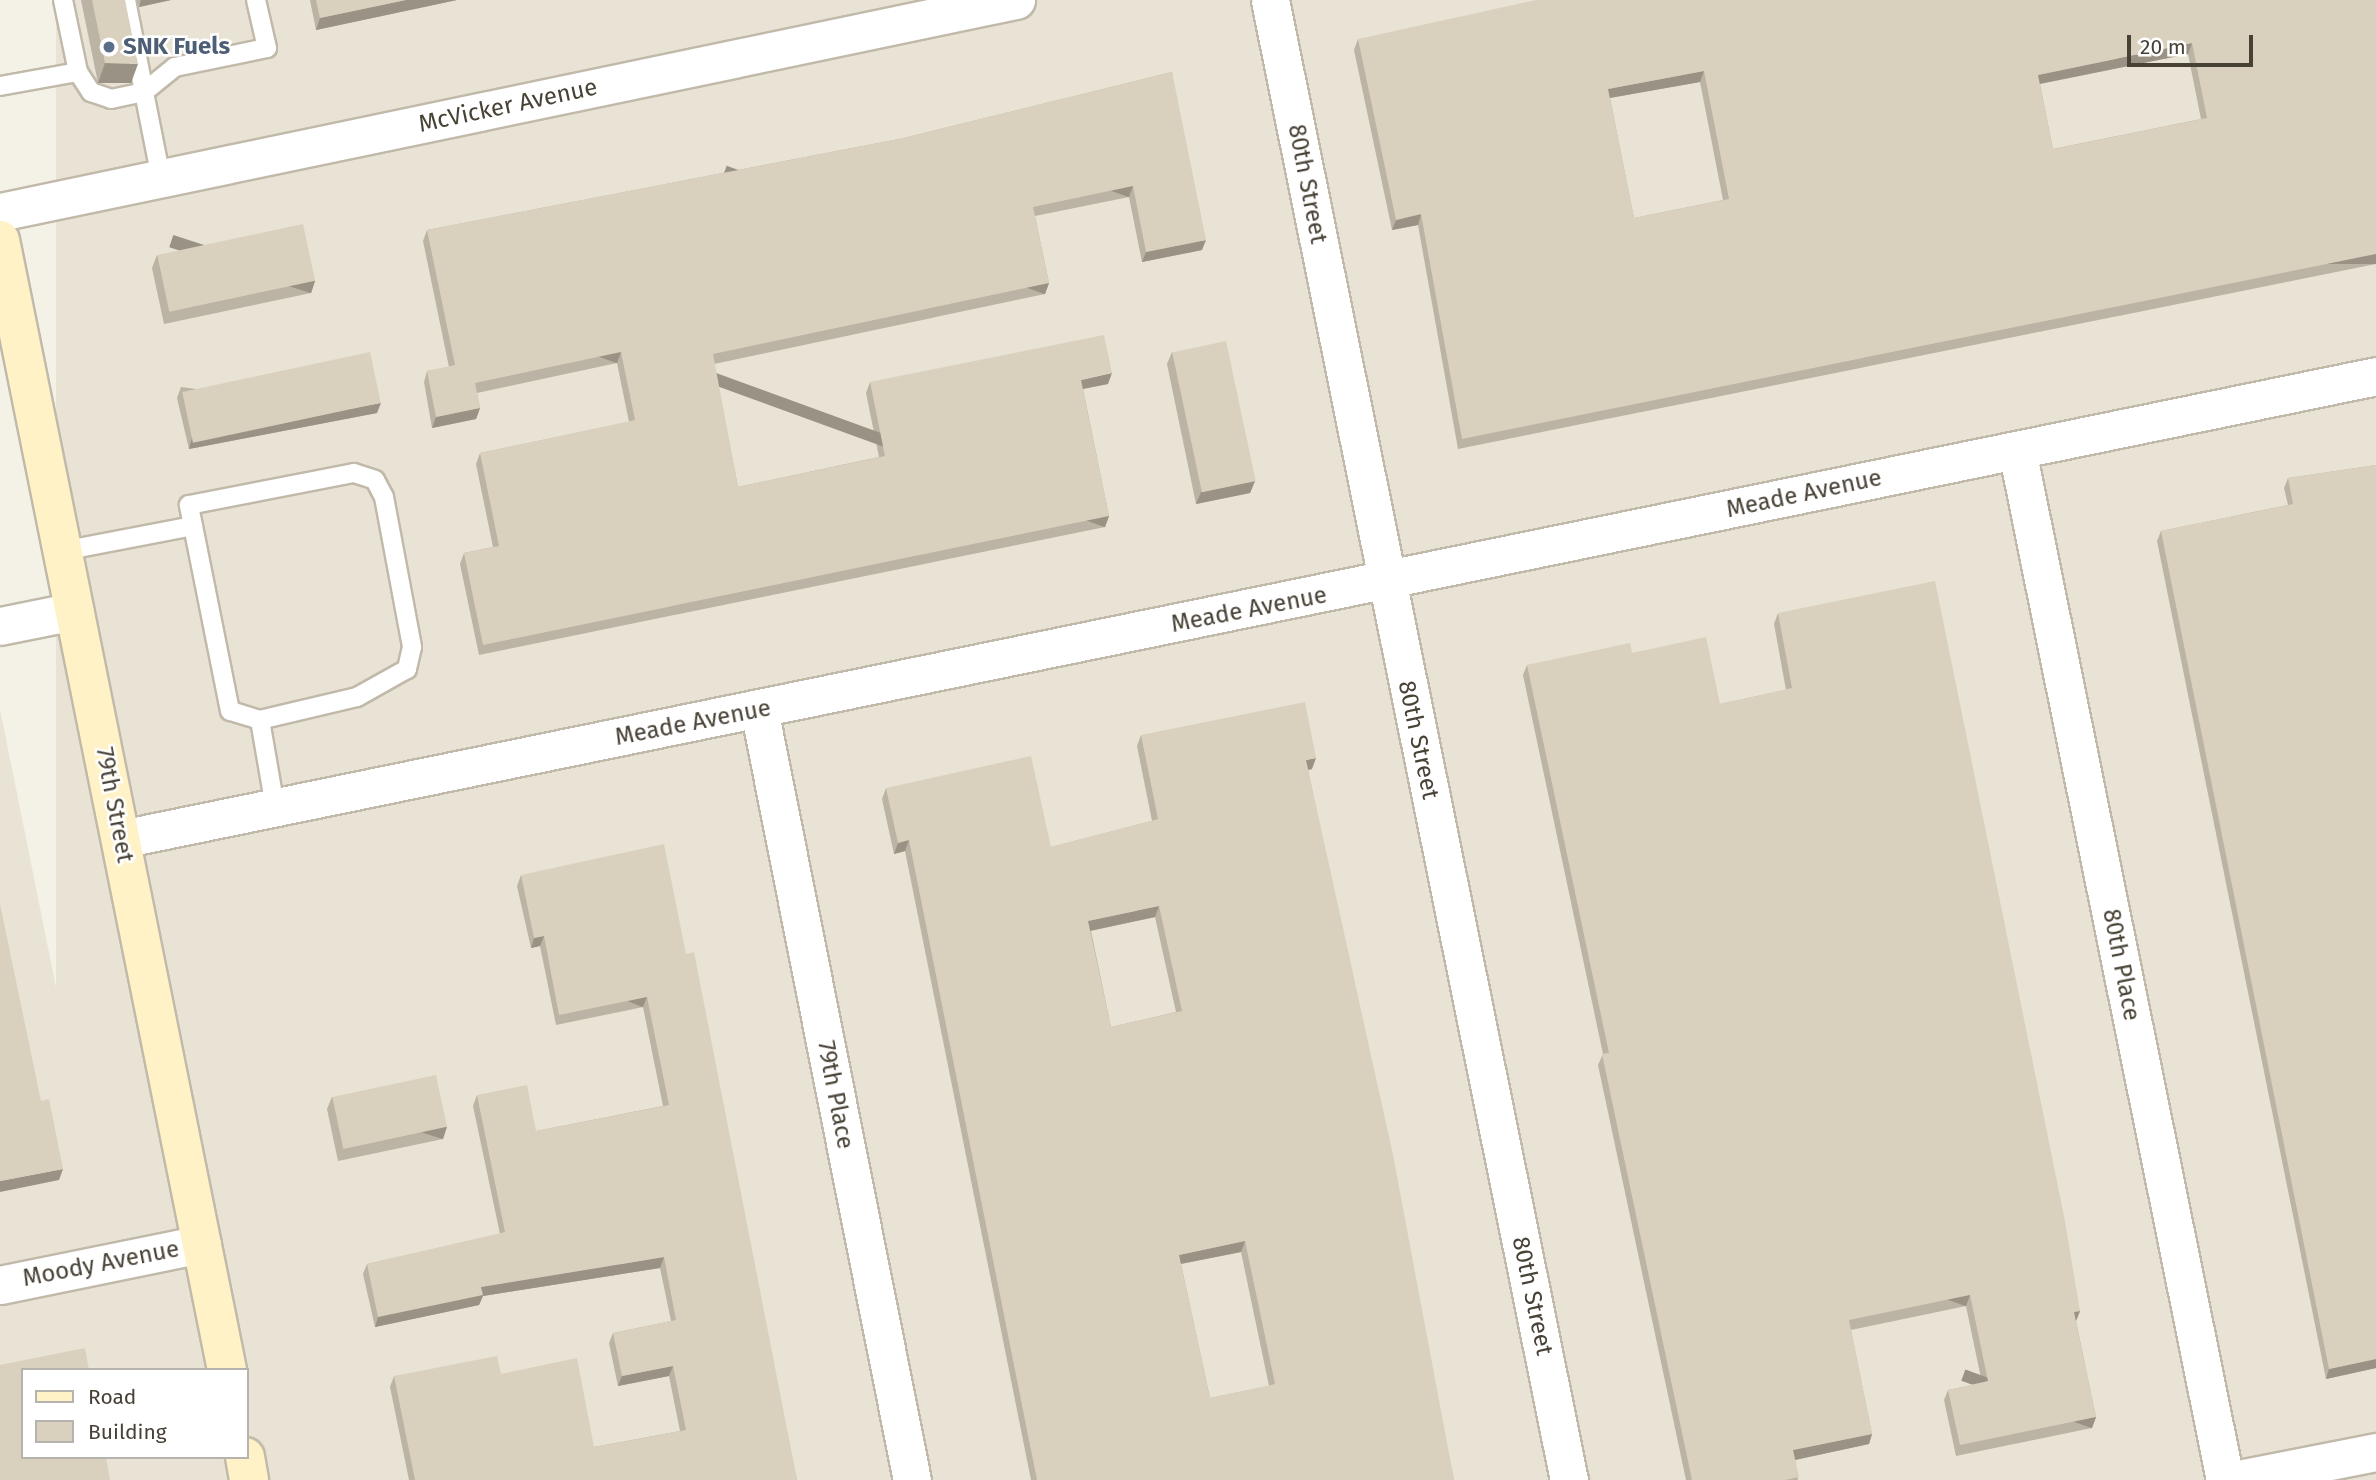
<!DOCTYPE html>
<html>
<head>
<meta charset="utf-8">
<style>
	body { margin:0 }
	#map { position:relative; width:2376px; height:1480px; overflow:hidden; background:#f4f1e7; font-family:"Fira Sans",sans-serif }
	div>[style] { position:absolute }
	[style*='--x'] { left:calc(var(--x)*1px); top:calc(var(--y)*1px); width:calc(var(--w)*1px); rotate:calc(var(--a)*1deg) }
	.residential>* { inset:0; background:#e9e3d5; transform-origin:0 0 }
	.roads { filter:drop-shadow(2px 0 #c1b9a9) drop-shadow(-2px 0 #c1b9a9) drop-shadow(0 2px #c1b9a9) drop-shadow(0 -2px #c1b9a9) }
	.lane>* { height:18px; margin:-9px; padding:0 9px; transform-origin:9px; border-radius:9px; background:#fff }
	.street>* { height:37px; margin:-18.5px; padding:0 18.5px; transform-origin:18.5px; border-radius:18.5px; background:#fff }
	.secondary>* { height:38px; margin:-19px; padding:0 19px; transform-origin:19px; border-radius:19px; background:#fff2c6 }
	.wall>* { inset:0; background:#bbb3a3 }
	.shaded-wall>* { inset:0; background:#999285; transform-origin:0 0 }
	.building>* { inset:0; background:#dad0be; transform-origin:0 0 }
	.dots>* { width:19px; height:19px; translate:-50% -50%; box-sizing:border-box; border:4px solid #fff; border-radius:50% }
	span { translate:-50% -50%; white-space:nowrap; text-align:center; line-height:1.15; -webkit-text-stroke:5px #fff; paint-order:stroke }
	.service-label { font-size:24px; color:#4e5e75; font-weight:700 }
	.left { translate:0 -50%; text-align:left }
	.street-label { font-size:24px; color:#484135 }
	.legend { position:absolute; left:21px; top:1368px; width:228px; height:91px; box-sizing:border-box; background:#fff; border:2px solid #b6b3ae; margin:0; padding:9px 12px; list-style:none; font-size:21px; color:#484135 }
	.legend li { display:flex; align-items:center; gap:14px; height:35px }
	.legend b { width:35px; border:2px solid #b6b3ae }
	.scale { position:absolute; left:2127px; top:35px; width:126px; height:32px; box-sizing:border-box; border:4px solid #484135; border-top:0; padding-left:9px; font-size:21px; line-height:24px; white-space:nowrap; color:#484135; -webkit-text-stroke:5px #fff; paint-order:stroke }
</style>
</head>
<body>
<div id="map">
	<div class="residential">
		<div style="left:56px;top:0;width:2320px;height:1510px"></div>
		<div style="clip-path:polygon(0 709px,133px 1370px,23px 1370px,23px 1457px,151px 1457px,156px 1480px,0 1480px)"></div>
	</div>
	<div class="roads">
		<div class="lane">
			<div style="--x:63;--y:0;--w:74;--a:78.2"></div>
			<div style="--x:78;--y:72;--w:24;--a:57"></div>
			<div style="--x:91;--y:92;--w:21;--a:19"></div>
			<div style="--x:111;--y:99;--w:34;--a:-12"></div>
			<div style="--x:144;--y:92;--w:94;--a:-101.1"></div>
			<div style="--x:0;--y:86;--w:79;--a:-10.2"></div>
			<div style="--x:161;--y:178;--w:88;--a:-101.2"></div>
			<div style="--x:144;--y:92;--w:40;--a:-39"></div>
			<div style="--x:175;--y:67;--w:94;--a:-11.7"></div>
			<div style="--x:267;--y:48;--w:49;--a:-102.9"></div>
			<div style="--x:354;--y:473;--w:22;--a:18"></div>
			<div style="--x:375;--y:480;--w:19;--a:62"></div>
			<div style="--x:384;--y:497;--w:153;--a:79.4"></div>
			<div style="--x:412;--y:647;--w:23;--a:103"></div>
			<div style="--x:407;--y:669;--w:57;--a:150.8"></div>
			<div style="--x:357;--y:697;--w:100;--a:166.7"></div>
			<div style="--x:260;--y:720;--w:31;--a:-163"></div>
			<div style="--x:230;--y:711;--w:210;--a:-101.3"></div>
			<div style="--x:189;--y:505;--w:168;--a:-11"></div>
			<div style="--x:63;--y:551;--w:132;--a:-10.9"></div>
			<div style="--x:260;--y:720;--w:88;--a:80.2"></div>
		</div>
		<div class="street">
			<div style="--x:1270;--y:0;--w:1510;--a:78.58"></div>
			<div style="--x:0;--y:212;--w:1038;--a:-11.79"></div>
			<div style="--x:2017;--y:450;--w:1051;--a:78.58"></div>
			<div style="--x:0;--y:626;--w:76;--a:-11.3"></div>
			<div style="--x:759;--y:709;--w:786;--a:78.78"></div>
			<div style="--x:121;--y:839;--w:2302;--a:-11.6"></div>
			<div style="--x:0;--y:1285;--w:206;--a:-11.5"></div>
			<div style="--x:2233;--y:1480;--w:146;--a:-11.1"></div>
		</div>
		<div class="secondary">
			<div style="--x:0;--y:240;--w:1153;--a:78.64"></div>
			<div style="--x:245;--y:1457;--w:23;--a:80"></div>
		</div>
	</div>
	<div class="wall">
		<div style="clip-path:polygon(81px 0,125px 0,131px 83px,98px 83px)"></div>
		<div style="clip-path:polygon(137px 0,171px 0,139px 7px)"></div>
		<div style="clip-path:polygon(310px 0,457px 0,316px 30px)"></div>
		<div style="clip-path:polygon(evenodd,2376px 0,2376px 264px,1458px 449px,1418px 225px,1392px 230px,1354px 50px,1358px 39px,2376px 0,2188px 54px,2201px 119px,2053px 149px,2040px 84px,2188px 54px,2376px 0,1700px 82px,1723px 200px,1634px 218px,1610px 98px,1700px 82px)"></div>
		<div style="clip-path:polygon(1172px 72px,1202px 250px,1142px 262px,1129px 197px,1035px 216px,1049px 283px,1045px 294px,714px 364px,738px 487px,879px 457px,866px 393px,870px 382px,1108px 384px,1083px 389px,1109px 516px,1105px 527px,479px 655px,460px 564px,464px 553px,493px 547px,476px 464px,480px 453px,629px 422px,617px 363px,477px 393px,480px 408px,476px 419px,432px 428px,424px 382px,427px 371px,449px 367px,423px 241px,427px 230px,904px 138px)"></div>
		<div style="clip-path:polygon(157px 255px,315px 281px,311px 293px,164px 324px,152px 268px)"></div>
		<div style="clip-path:polygon(1172px 352px,1255px 481px,1250px 493px,1196px 504px,1167px 364px)"></div>
		<div style="clip-path:polygon(181px 387px,377px 413px,189px 449px,177px 398px)"></div>
		<div style="clip-path:polygon(2376px 465px,2376px 1368px,2326px 1379px,2157px 541px,2161px 531px,2288px 505px,2284px 488px,2288px 478px)"></div>
		<div style="clip-path:polygon(1778px 613px,2080px 1311px,2076px 1321px,2096px 1417px,2092px 1428px,1956px 1456px,1944px 1400px,1948px 1390px,1982px 1383px,1966px 1306px,1851px 1330px,1872px 1434px,1869px 1444px,1795px 1460px,1798px 1480px,1686px 1480px,1598px 1065px,1603px 1054px,1523px 675px,1527px 665px,1632px 653px,1720px 704px,1786px 690px,1774px 624px)"></div>
		<div style="clip-path:polygon(evenodd,1141px 735px,1312px 769px,1308px 770px,1454px 1480px,1031px 1480px,905px 851px,894px 854px,882px 799px,886px 788px,1051px 847px,1152px 821px,1137px 746px,1141px 735px,1155px 917px,1176px 1012px,1111px 1027px,1091px 931px,1155px 917px,1141px 735px,1241px 1252px,1269px 1386px,1210px 1398px,1181px 1264px,1241px 1252px)"></div>
		<div style="clip-path:polygon(521px 875px,686px 954px,797px 1480px,409px 1480px,390px 1387px,394px 1376px,501px 1374px,594px 1447px,680px 1431px,669px 1376px,618px 1386px,609px 1343px,613px 1333px,671px 1321px,660px 1268px,483px 1296px,479px 1305px,375px 1327px,363px 1274px,367px 1264px,500px 1234px,473px 1106px,477px 1095px,536px 1131px,663px 1106px,643px 1007px,556px 1025px,540px 946px,531px 948px,517px 886px)"></div>
		<div style="clip-path:polygon(332px 1097px,443px 1139px,338px 1161px,327px 1109px)"></div>
	</div>
	<div class="shaded-wall">
		<div style="clip-path:polygon(141px 0,171px 0,139px 7px)"></div>
		<div style="clip-path:polygon(406px 0,457px 0,316px 30px,320px 18px)"></div>
		<div style="clip-path:polygon(2192px 43px,2188px 54px,2034px 85px,2038px 75px)"></div>
		<div style="clip-path:polygon(105px 63px,138px 64px,131px 83px,98px 83px)"></div>
		<div style="clip-path:polygon(1704px 71px,1700px 82px,1604px 99px,1608px 89px)"></div>
		<div style="left:1133px;top:186px;width:12px;height:102px;rotate:110deg"></div>
		<div style="clip-path:polygon(1421px 214px,1418px 225px,1392px 230px,1396px 220px)"></div>
		<div style="clip-path:polygon(1206px 240px,1202px 250px,1142px 262px,1146px 252px)"></div>
		<div style="left:2376px;top:254px;width:10px;height:933px;rotate:90deg"></div>
		<div style="left:315px;top:281px;width:13px;height:149px;rotate:108deg"></div>
		<div style="left:1049px;top:283px;width:12px;height:343px;rotate:110deg"></div>
		<div style="left:621px;top:352px;width:12px;height:149px;rotate:110deg"></div>
		<div style="clip-path:polygon(1112px 373px,1108px 384px,1077px 390px,1081px 380px)"></div>
		<div style="clip-path:polygon(381px 403px,377px 413px,189px 449px,192px 438px)"></div>
		<div style="clip-path:polygon(480px 408px,476px 419px,432px 428px,436px 417px)"></div>
		<div style="clip-path:polygon(1255px 481px,1250px 493px,1196px 504px,1201px 492px)"></div>
		<div style="left:1109px;top:516px;width:12px;height:639px;rotate:110deg"></div>
		<div style="clip-path:polygon(1316px 758px,1312px 769px,1302px 771px,1306px 760px)"></div>
		<div style="clip-path:polygon(909px 840px,905px 851px,894px 854px,898px 843px)"></div>
		<div style="clip-path:polygon(1159px 906px,1155px 917px,1084px 932px,1088px 921px)"></div>
		<div style="clip-path:polygon(544px 936px,540px 946px,531px 948px,534px 938px)"></div>
		<div style="left:647px;top:997px;width:11px;height:90px;rotate:112deg"></div>
		<div style="left:447px;top:1127px;width:13px;height:106px;rotate:108deg"></div>
		<div style="clip-path:polygon(63px 1169px,59px 1180px,0 1192px,0 1181px)"></div>
		<div style="clip-path:polygon(1245px 1241px,1241px 1252px,1175px 1265px,1179px 1255px)"></div>
		<div style="clip-path:polygon(664px 1257px,660px 1268px,483px 1296px,479px 1305px,375px 1327px,378px 1317px,481px 1287px)"></div>
		<div style="left:1970px;top:1295px;width:12px;height:124px;rotate:110deg"></div>
		<div style="clip-path:polygon(2080px 1311px,2076px 1321px,2070px 1323px,2074px 1312px)"></div>
		<div style="clip-path:polygon(2376px 1359px,2376px 1368px,2326px 1379px,2329px 1369px)"></div>
		<div style="clip-path:polygon(673px 1366px,669px 1376px,618px 1386px,622px 1376px)"></div>
		<div style="left:2096px;top:1417px;width:12px;height:139px;rotate:110deg"></div>
		<div style="clip-path:polygon(1872px 1434px,1869px 1444px,1790px 1461px,1793px 1450px)"></div>
	</div>
	<div class="building">
		<div style="clip-path:polygon(92px 0,125px 0,138px 64px,105px 63px)"></div>
		<div style="clip-path:polygon(316px 0,406px 0,320px 18px)"></div>
		<div style="clip-path:polygon(evenodd,1536px 0,2376px 0,2376px 254px,1462px 439px,1421px 214px,1396px 220px,1358px 39px,1536px 0,2192px 43px,2207px 118px,2053px 149px,2038px 75px,2192px 43px,1536px 0,1704px 71px,1729px 199px,1634px 218px,1608px 89px,1704px 71px)"></div>
		<div style="clip-path:polygon(1172px 72px,1206px 240px,1146px 252px,1133px 186px,1033px 207px,1049px 283px,713px 354px,738px 487px,885px 456px,870px 382px,1104px 335px,1112px 373px,1081px 380px,1109px 516px,483px 645px,464px 553px,499px 546px,480px 453px,635px 420px,621px 352px,475px 383px,480px 408px,436px 417px,427px 371px,455px 365px,427px 230px,904px 138px)"></div>
		<div style="left:303px;top:224px;width:58px;height:149px;rotate:78deg"></div>
		<div style="left:1226px;top:341px;width:143px;height:55px;rotate:78deg"></div>
		<div style="left:370px;top:352px;width:52px;height:192px;rotate:78deg"></div>
		<div style="clip-path:polygon(2376px 465px,2376px 1359px,2329px 1369px,2161px 531px,2293px 504px,2288px 478px)"></div>
		<div style="clip-path:polygon(1935px 581px,2064px 1216px,2080px 1311px,2074px 1312px,2096px 1417px,1960px 1445px,1948px 1390px,1988px 1381px,1970px 1295px,1849px 1320px,1872px 1434px,1793px 1450px,1799px 1477px,1785px 1480px,1692px 1480px,1602px 1054px,1609px 1053px,1527px 665px,1630px 643px,1632px 653px,1706px 637px,1720px 704px,1792px 688px,1778px 613px)"></div>
		<div style="clip-path:polygon(evenodd,1305px 702px,1316px 758px,1306px 760px,1393px 1155px,1454px 1480px,1037px 1480px,909px 840px,898px 843px,886px 788px,1031px 756px,1051px 847px,1158px 819px,1141px 735px,1305px 702px,1159px 906px,1182px 1011px,1111px 1027px,1088px 921px,1159px 906px,1305px 702px,1245px 1241px,1275px 1384px,1210px 1398px,1179px 1255px,1245px 1241px)"></div>
		<div style="clip-path:polygon(664px 844px,686px 954px,694px 952px,797px 1480px,415px 1480px,394px 1376px,497px 1356px,501px 1374px,577px 1358px,594px 1447px,686px 1430px,673px 1366px,622px 1376px,613px 1333px,676px 1320px,664px 1257px,481px 1287px,483px 1295px,378px 1317px,367px 1264px,505px 1232px,477px 1095px,527px 1085px,536px 1131px,669px 1105px,647px 997px,559px 1015px,544px 936px,534px 938px,521px 875px)"></div>
		<div style="clip-path:polygon(0 904px,41px 1101px,49px 1099px,63px 1169px,0 1181px)"></div>
		<div style="left:436px;top:1075px;width:53px;height:106px;rotate:78deg"></div>
		<div style="clip-path:polygon(85px 1348px,89px 1370px,23px 1370px,23px 1457px,106px 1457px,110px 1480px,0 1480px,0 1365px)"></div>
	</div>
	<div class="dots">
		<div style="left:109px;top:47px;background:#5c6f8a"></div>
	</div>
	<div class="service-label">
		<span class="left" style="left:123px;top:47px">SNK Fuels</span>
	</div>
	<div class="street-label">
		<span style="left:508px;top:106px;rotate:-12deg">McVicker Avenue</span>
		<span style="left:1307px;top:184px;rotate:79deg">80th Street</span>
		<span style="left:1804px;top:494px;rotate:-12deg">Meade Avenue</span>
		<span style="left:1249px;top:610px;rotate:-11deg">Meade Avenue</span>
		<span style="left:693px;top:723px;rotate:-11deg">Meade Avenue</span>
		<span style="left:1418px;top:740px;rotate:78deg">80th Street</span>
		<span style="left:114px;top:805px;rotate:79deg">79th Street</span>
		<span style="left:2121px;top:965px;rotate:79deg">80th Place</span>
		<span style="left:835px;top:1095px;rotate:79deg">79th Place</span>
		<span style="left:101px;top:1264px;rotate:-11deg">Moody Avenue</span>
		<span style="left:1532px;top:1296px;rotate:78deg">80th Street</span>
	</div>
	<ul class="legend">
	<li><b style="height:9px;background:#fff2c6"></b>Road</li>
	<li><b style="height:19px;background:#dad0be"></b>Building</li>
	</ul>
	<div class="scale">20 m</div>
</div>
</body>
</html>
